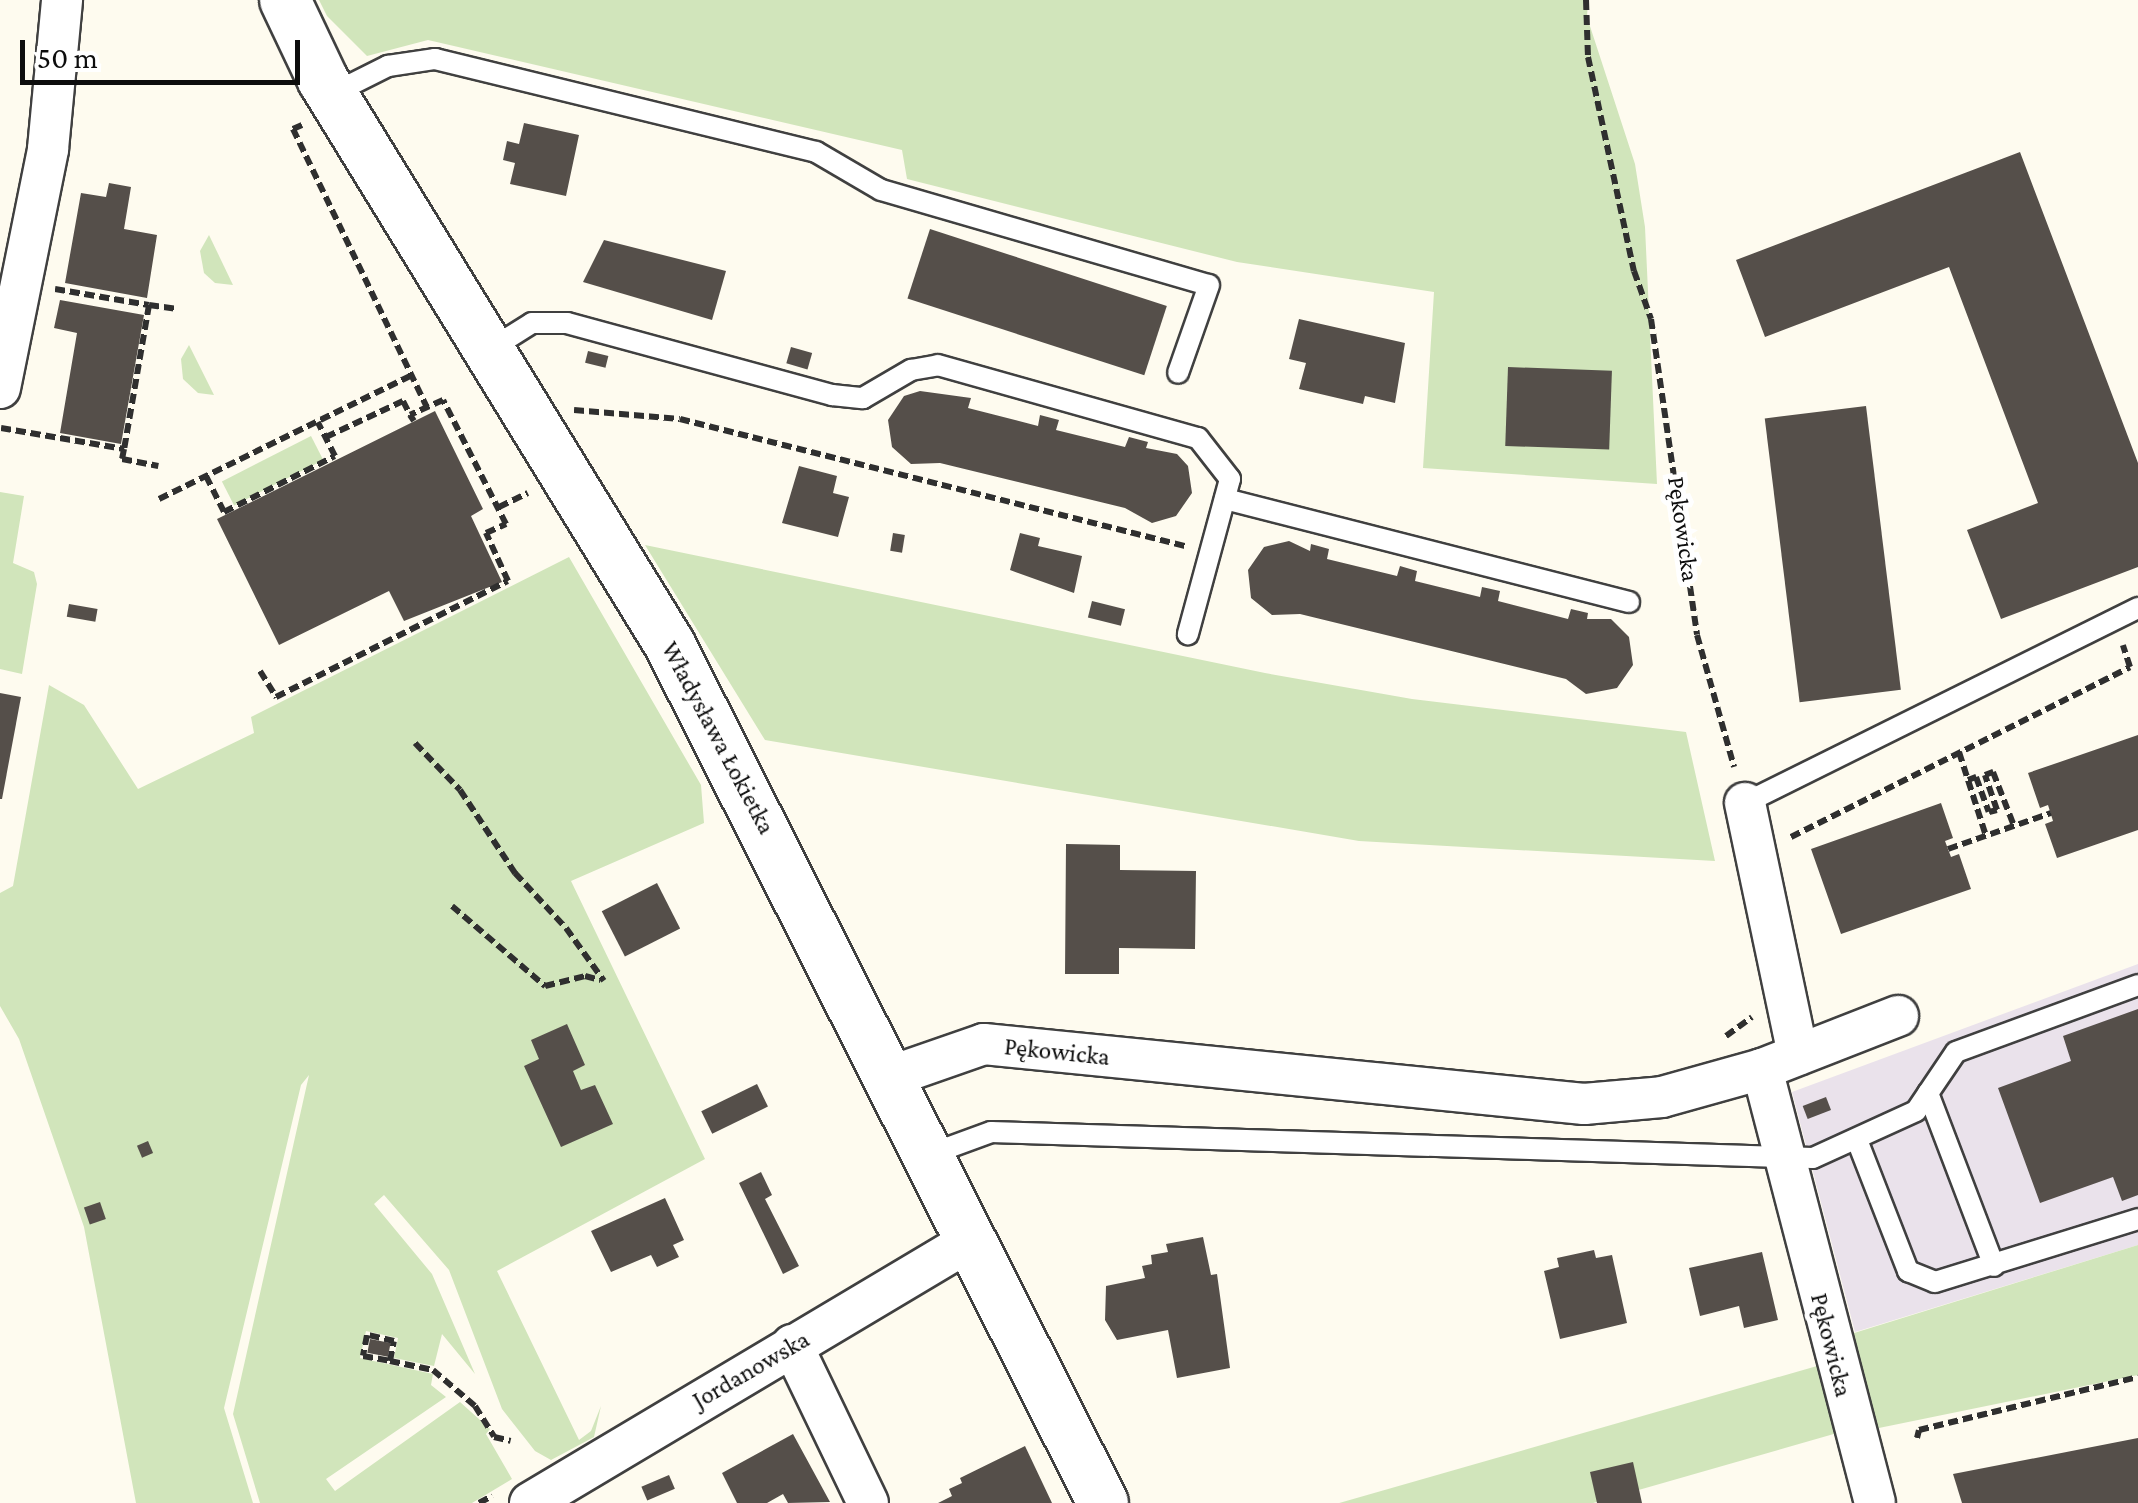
<!DOCTYPE html>
<html>
<head>
<meta charset="utf-8">
<style>
	body { margin:0 }
	#map { position:relative; width:2138px; height:1503px; overflow:hidden; background:#fefbef; font-family:"Crimson Pro",serif }
	div>[style] { position:absolute }
	[style*='--x'] { left:calc(var(--x)*1px); top:calc(var(--y)*1px); width:calc(var(--w)*1px); rotate:calc(var(--a)*1deg) }
	.industrial>* { inset:0; background:#eae2eb }
	.green>* { inset:0; background:#d1e5bb; transform-origin:0 0 }
	.building>* { inset:0; background:#554f4a; transform-origin:0 0 }
	.path>* { height:6px; margin-top:-3px; transform-origin:0; background:repeating-linear-gradient(90deg,#2f2f2f 0 10px,transparent 0 15px) }
	.roads { filter:drop-shadow(2px 0 #404040) drop-shadow(-2px 0 #404040) drop-shadow(0 2px #404040) drop-shadow(0 -2px #404040) }
	.service>* { height:20px; margin:-10px; padding:0 10px; transform-origin:10px; border-radius:10px; background:#fff }
	.minor>* { height:40px; margin:-20px; padding:0 20px; transform-origin:20px; border-radius:20px; background:#fff }
	.tertiary>* { height:50px; margin:-25px; padding:0 25px; transform-origin:25px; border-radius:25px; background:#fff }
	span { translate:-50% -50%; white-space:nowrap; text-align:center; line-height:1.15; -webkit-text-stroke:10px #fff; paint-order:stroke }
	.street-label { font-size:25px; color:#0d0d0d }
	.scale { position:absolute; left:20px; top:40px; width:280px; height:45px; box-sizing:border-box; border:5px solid #0d0d0d; border-top:0; padding-left:12px; font-size:30px; line-height:35px; white-space:nowrap; color:#0d0d0d; -webkit-text-stroke:8px #fff; paint-order:stroke }
</style>
</head>
<body>
<div id="map">
	<div class="industrial">
		<div style="clip-path:polygon(2138px 964px,2138px 1245px,1855px 1332px,1792px 1092px)"></div>
	</div>
	<div class="green">
		<div style="clip-path:polygon(319px 0,1588px 0,1587px 17px,1635px 164px,1645px 227px,1657px 484px,1423px 468px,1434px 292px,1237px 262px,907px 179px,902px 150px,428px 40px,367px 56px,327px 16px)"></div>
		<div style="clip-path:polygon(209px 235px,233px 285px,215px 283px,204px 273px,200px 251px)"></div>
		<div style="clip-path:polygon(189px 345px,214px 395px,198px 393px,183px 379px,181px 359px)"></div>
		<div style="left:311px;top:436px;width:27px;height:100px;rotate:63deg"></div>
		<div style="clip-path:polygon(0 492px,24px 496px,13px 563px,34px 572px,37px 584px,22px 674px,0 669px)"></div>
		<div style="clip-path:polygon(645px 545px,1265px 673px,1412px 699px,1686px 732px,1715px 861px,1359px 841px,765px 740px)"></div>
		<div style="clip-path:polygon(569px 557px,701px 785px,704px 823px,571px 881px,705px 1159px,497px 1271px,579px 1440px,591px 1431px,601px 1406px,594px 1437px,551px 1460px,535px 1451px,502px 1409px,449px 1270px,384px 1195px,374px 1204px,432px 1274px,475px 1374px,442px 1334px,434px 1366px,394px 1358px,398px 1338px,366px 1331px,360px 1358px,433px 1374px,431px 1385px,446px 1397px,326px 1479px,335px 1491px,460px 1402px,490px 1429px,486px 1434px,512px 1479px,472px 1503px,260px 1503px,233px 1414px,309px 1075px,301px 1085px,224px 1408px,253px 1503px,136px 1503px,84px 1227px,19px 1039px,0 1006px,0 893px,13px 886px,49px 685px,84px 705px,138px 789px,254px 733px,251px 717px)"></div>
		<div style="clip-path:polygon(2138px 1245px,2138px 1375px,1874px 1429px,1838px 1338px)"></div>
		<div style="left:1824px;top:1364px;width:70px;height:732px;rotate:74deg"></div>
	</div>
	<div class="building">
		<div style="clip-path:polygon(524px 123px,579px 135px,566px 196px,510px 184px,515px 163px,503px 160px,507px 141px,519px 144px)"></div>
		<div style="clip-path:polygon(2020px 152px,2138px 463px,2138px 567px,2001px 619px,1967px 530px,2038px 503px,1949px 267px,1765px 337px,1736px 260px)"></div>
		<div style="clip-path:polygon(109px 183px,131px 187px,124px 229px,157px 235px,147px 298px,65px 283px,81px 193px,106px 197px)"></div>
		<div style="left:930px;top:229px;width:249px;height:73px;rotate:18deg"></div>
		<div style="clip-path:polygon(604px 240px,726px 271px,712px 320px,583px 282px)"></div>
		<div style="clip-path:polygon(60px 300px,144px 315px,121px 444px,60px 433px,77px 333px,54px 328px)"></div>
		<div style="clip-path:polygon(1299px 319px,1405px 343px,1395px 403px,1365px 396px,1363px 404px,1299px 389px,1306px 363px,1289px 359px)"></div>
		<div style="left:791px;top:347px;width:22px;height:17px;rotate:16deg"></div>
		<div style="left:588px;top:351px;width:21px;height:12px;rotate:14deg"></div>
		<div style="left:1508px;top:367px;width:104px;height:79px;rotate:2deg"></div>
		<div style="clip-path:polygon(920px 391px,971px 398px,968px 408px,1038px 426px,1040px 415px,1059px 420px,1056px 430px,1125px 447px,1129px 437px,1148px 442px,1146px 448px,1177px 454px,1188px 466px,1192px 493px,1176px 516px,1152px 523px,1125px 508px,940px 463px,911px 464px,892px 447px,888px 420px,904px 396px)"></div>
		<div style="left:1866px;top:406px;width:286px;height:102px;rotate:83deg"></div>
		<div style="clip-path:polygon(435px 411px,483px 509px,471px 516px,502px 582px,404px 621px,389px 591px,279px 645px,217px 519px)"></div>
		<div style="clip-path:polygon(799px 466px,837px 476px,833px 493px,849px 497px,838px 537px,782px 523px)"></div>
		<div style="left:893px;top:533px;width:12px;height:18px;rotate:9deg"></div>
		<div style="clip-path:polygon(1020px 533px,1040px 538px,1038px 546px,1082px 556px,1074px 593px,1010px 570px)"></div>
		<div style="clip-path:polygon(1289px 541px,1310px 551px,1311px 544px,1329px 549px,1327px 559px,1397px 576px,1400px 566px,1417px 571px,1415px 581px,1480px 597px,1482px 587px,1500px 591px,1498px 601px,1568px 619px,1571px 609px,1588px 613px,1587px 619px,1611px 619px,1629px 637px,1633px 665px,1617px 688px,1586px 694px,1566px 679px,1300px 614px,1272px 615px,1251px 598px,1248px 570px,1264px 547px)"></div>
		<div style="left:1092px;top:601px;width:34px;height:17px;rotate:14deg"></div>
		<div style="left:69px;top:604px;width:29px;height:13px;rotate:10deg"></div>
		<div style="clip-path:polygon(0 693px,21px 697px,2px 799px,0 799px)"></div>
		<div style="clip-path:polygon(2138px 735px,2138px 830px,2057px 858px,2045px 824px,2053px 821px,2048px 805px,2040px 808px,2028px 773px)"></div>
		<div style="clip-path:polygon(1941px 803px,1953px 838px,1945px 841px,1951px 857px,1959px 854px,1971px 889px,1841px 934px,1811px 849px)"></div>
		<div style="clip-path:polygon(1066px 844px,1120px 845px,1120px 870px,1196px 871px,1195px 949px,1119px 948px,1119px 974px,1065px 974px)"></div>
		<div style="left:657px;top:883px;width:51px;height:62px;rotate:63deg"></div>
		<div style="clip-path:polygon(2138px 1009px,2138px 1195px,2122px 1201px,2113px 1177px,2040px 1203px,1998px 1088px,2071px 1061px,2063px 1036px)"></div>
		<div style="clip-path:polygon(567px 1024px,585px 1065px,573px 1071px,581px 1090px,595px 1085px,613px 1124px,561px 1147px,524px 1066px,539px 1059px,531px 1040px)"></div>
		<div style="left:757px;top:1084px;width:25px;height:62px;rotate:64deg"></div>
		<div style="left:1826px;top:1097px;width:14px;height:25px;rotate:69deg"></div>
		<div style="left:148px;top:1141px;width:13px;height:12px;rotate:67deg"></div>
		<div style="clip-path:polygon(761px 1172px,772px 1195px,765px 1199px,799px 1266px,783px 1274px,739px 1183px)"></div>
		<div style="clip-path:polygon(665px 1198px,684px 1240px,673px 1245px,679px 1257px,657px 1267px,651px 1255px,611px 1272px,591px 1231px)"></div>
		<div style="left:100px;top:1202px;width:18px;height:17px;rotate:71deg"></div>
		<div style="clip-path:polygon(1203px 1237px,1211px 1275px,1217px 1274px,1230px 1368px,1177px 1378px,1168px 1330px,1117px 1340px,1105px 1320px,1106px 1286px,1145px 1278px,1142px 1266px,1152px 1264px,1151px 1255px,1168px 1252px,1166px 1244px)"></div>
		<div style="clip-path:polygon(1594px 1250px,1596px 1258px,1612px 1255px,1627px 1323px,1560px 1339px,1544px 1271px,1559px 1267px,1557px 1258px)"></div>
		<div style="clip-path:polygon(1762px 1252px,1778px 1320px,1744px 1328px,1739px 1306px,1700px 1316px,1689px 1268px)"></div>
		<div style="left:370px;top:1339px;width:21px;height:14px;rotate:11deg"></div>
		<div style="clip-path:polygon(793px 1434px,830px 1502px,788px 1503px,783px 1494px,767px 1503px,737px 1503px,722px 1473px)"></div>
		<div style="clip-path:polygon(2138px 1438px,2138px 1503px,1962px 1503px,1953px 1474px)"></div>
		<div style="clip-path:polygon(1025px 1446px,1052px 1503px,938px 1503px,952px 1496px,949px 1489px,962px 1483px,960px 1478px)"></div>
		<div style="clip-path:polygon(1633px 1462px,1642px 1503px,1597px 1503px,1590px 1472px)"></div>
		<div style="left:669px;top:1475px;width:15px;height:30px;rotate:67deg"></div>
	</div>
	<div class="path">
		<div style="--x:1586;--y:0;--w:57;--a:88"></div>
		<div style="--x:1588;--y:57;--w:219;--a:77.9"></div>
		<div style="--x:1634;--y:271;--w:51;--a:70.5"></div>
		<div style="--x:1651;--y:319;--w:319;--a:81.7"></div>
		<div style="--x:1697;--y:635;--w:137;--a:74.3"></div>
		<div style="--x:302;--y:125;--w:10;--a:156"></div>
		<div style="--x:293;--y:129;--w:309;--a:64.3"></div>
		<div style="--x:55;--y:289;--w:95;--a:9.7"></div>
		<div style="--x:149;--y:305;--w:146;--a:99.8"></div>
		<div style="--x:149;--y:305;--w:27;--a:8"></div>
		<div style="--x:574;--y:410;--w:106;--a:4.9"></div>
		<div style="--x:680;--y:419;--w:521;--a:14.12"></div>
		<div style="--x:1;--y:428;--w:125;--a:9.7"></div>
		<div style="--x:124;--y:449;--w:10;--a:101"></div>
		<div style="--x:122;--y:459;--w:37;--a:11"></div>
		<div style="--x:326;--y:437;--w:85;--a:-25.1"></div>
		<div style="--x:403;--y:401;--w:16;--a:63"></div>
		<div style="--x:206;--y:476;--w:40;--a:63.4"></div>
		<div style="--x:224;--y:512;--w:124;--a:-26.8"></div>
		<div style="--x:335;--y:456;--w:38;--a:-117"></div>
		<div style="--x:159;--y:499;--w:282;--a:-26.1"></div>
		<div style="--x:499;--y:507;--w:32;--a:-26"></div>
		<div style="--x:260;--y:671;--w:31;--a:58"></div>
		<div style="--x:276;--y:697;--w:259;--a:-26.6"></div>
		<div style="--x:508;--y:581;--w:53;--a:-114.6"></div>
		<div style="--x:486;--y:533;--w:22;--a:-24"></div>
		<div style="--x:506;--y:524;--w:139;--a:-116.9"></div>
		<div style="--x:443;--y:400;--w:36;--a:156"></div>
		<div style="--x:410;--y:415;--w:7;--a:56"></div>
		<div style="--x:415;--y:743;--w:65;--a:46.2"></div>
		<div style="--x:460;--y:790;--w:100;--a:56.5"></div>
		<div style="--x:515;--y:873;--w:75;--a:47.2"></div>
		<div style="--x:566;--y:928;--w:65;--a:54.4"></div>
		<div style="--x:1959;--y:752;--w:88;--a:72.2"></div>
		<div style="--x:1968;--y:780;--w:9;--a:-21"></div>
		<div style="--x:1976;--y:777;--w:37;--a:70"></div>
		<div style="--x:1989;--y:812;--w:8;--a:-14"></div>
		<div style="--x:1997;--y:810;--w:37;--a:-109"></div>
		<div style="--x:1985;--y:775;--w:9;--a:-21"></div>
		<div style="--x:1993;--y:772;--w:58;--a:68.7"></div>
		<div style="--x:1791;--y:837;--w:379;--a:-26.6"></div>
		<div style="--x:2130;--y:667;--w:23;--a:-108"></div>
		<div style="--x:1948;--y:849;--w:109;--a:-19.3"></div>
		<div style="--x:452;--y:906;--w:123;--a:40.7"></div>
		<div style="--x:545;--y:986;--w:41;--a:-14"></div>
		<div style="--x:585;--y:976;--w:16;--a:15"></div>
		<div style="--x:1726;--y:1036;--w:32;--a:-36"></div>
		<div style="--x:390;--y:1361;--w:20;--a:-79"></div>
		<div style="--x:394;--y:1341;--w:28;--a:-167"></div>
		<div style="--x:367;--y:1335;--w:21;--a:101"></div>
		<div style="--x:363;--y:1356;--w:27;--a:10"></div>
		<div style="--x:390;--y:1361;--w:44;--a:11.8"></div>
		<div style="--x:433;--y:1370;--w:55;--a:40.6"></div>
		<div style="--x:475;--y:1406;--w:36;--a:58"></div>
		<div style="--x:494;--y:1437;--w:17;--a:13"></div>
		<div style="--x:1917;--y:1438;--w:8;--a:-76"></div>
		<div style="--x:1919;--y:1430;--w:225;--a:-13.6"></div>
		<div style="--x:479;--y:1503;--w:15;--a:-28"></div>
	</div>
	<div class="roads">
		<div class="service">
			<div style="--x:332;--y:94;--w:63;--a:-26.6"></div>
			<div style="--x:388;--y:66;--w:48;--a:-8.5"></div>
			<div style="--x:435;--y:59;--w:392;--a:13.7"></div>
			<div style="--x:816;--y:152;--w:75;--a:30.3"></div>
			<div style="--x:881;--y:190;--w:341;--a:16.2"></div>
			<div style="--x:1209;--y:285;--w:93;--a:109.4"></div>
			<div style="--x:489;--y:350;--w:51;--a:-32.1"></div>
			<div style="--x:532;--y:323;--w:35;--a:0"></div>
			<div style="--x:567;--y:323;--w:275;--a:15.2"></div>
			<div style="--x:832;--y:395;--w:31;--a:6"></div>
			<div style="--x:863;--y:398;--w:56;--a:-30.3"></div>
			<div style="--x:911;--y:370;--w:27;--a:-10"></div>
			<div style="--x:938;--y:365;--w:270;--a:15.7"></div>
			<div style="--x:1198;--y:438;--w:52;--a:52"></div>
			<div style="--x:1230;--y:479;--w:161;--a:105.2"></div>
			<div style="--x:1225;--y:499;--w:417;--a:14.3"></div>
			<div style="--x:1745;--y:803;--w:439;--a:-26.4"></div>
			<div style="--x:1928;--y:1093;--w:185;--a:69.1"></div>
			<div style="--x:1857;--y:1140;--w:141;--a:68.7"></div>
			<div style="--x:1908;--y:1271;--w:29;--a:22"></div>
			<div style="--x:1935;--y:1282;--w:213;--a:-17.2"></div>
			<div style="--x:931;--y:1154;--w:64;--a:-20.1"></div>
			<div style="--x:991;--y:1132;--w:822;--a:1.81"></div>
			<div style="--x:1813;--y:1158;--w:113;--a:-24.5"></div>
			<div style="--x:1916;--y:1111;--w:71;--a:-55.9"></div>
			<div style="--x:1956;--y:1052;--w:194;--a:-20.2"></div>
		</div>
		<div class="minor">
			<div style="--x:0;--y:388;--w:244;--a:-78.6"></div>
			<div style="--x:48;--y:149;--w:150;--a:-84.6"></div>
			<div style="--x:1745;--y:803;--w:257;--a:78.1"></div>
			<div style="--x:1762;--y:1069;--w:448;--a:75.4"></div>
			<div style="--x:892;--y:1076;--w:97;--a:-19.2"></div>
			<div style="--x:984;--y:1044;--w:603;--a:5.71"></div>
			<div style="--x:1584;--y:1104;--w:78;--a:-5.1"></div>
			<div style="--x:1662;--y:1097;--w:104;--a:-15.6"></div>
			<div style="--x:1762;--y:1069;--w:146;--a:-21.3"></div>
			<div style="--x:792;--y:1345;--w:175;--a:64.3"></div>
			<div style="--x:530;--y:1503;--w:516;--a:-30.79"></div>
		</div>
		<div class="tertiary">
			<div style="--x:285;--y:0;--w:89;--a:64.6"></div>
			<div style="--x:323;--y:80;--w:663;--a:58.44"></div>
			<div style="--x:670;--y:645;--w:961;--a:63.22"></div>
		</div>
	</div>
	<div class="street-label">
		<span style="left:1683px;top:529px;rotate:82deg">Pękowicka</span>
		<span style="left:718px;top:738px;rotate:62deg">Władysława Łokietka</span>
		<span style="left:1057px;top:1052px;rotate:6deg">Pękowicka</span>
		<span style="left:1831px;top:1345px;rotate:76deg">Pękowicka</span>
		<span style="left:751px;top:1370px;rotate:-30deg">Jordanowska</span>
	</div>
	<div class="scale">50 m</div>
</div>
</body>
</html>
